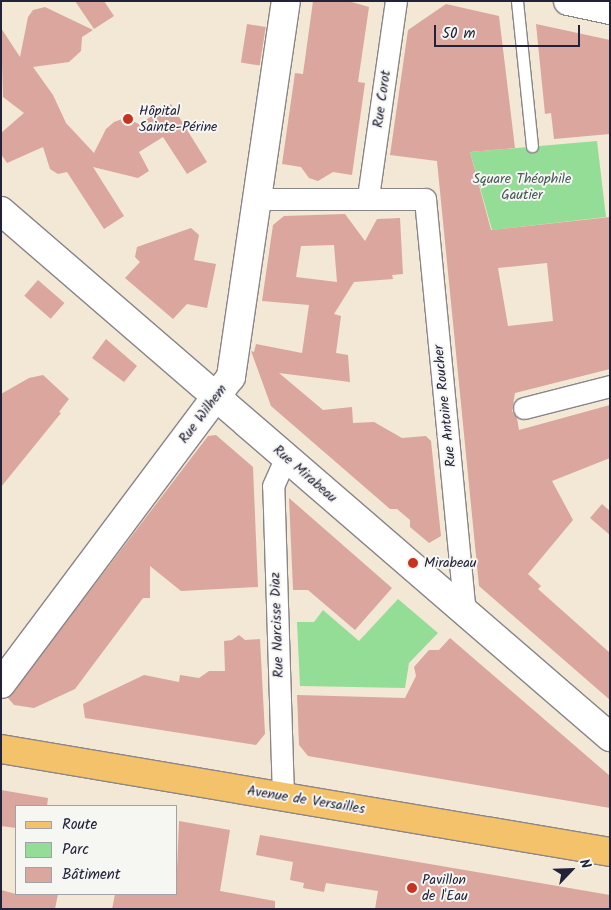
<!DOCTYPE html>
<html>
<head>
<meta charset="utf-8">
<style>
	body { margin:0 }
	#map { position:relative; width:611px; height:910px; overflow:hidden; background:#f2e8d5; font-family:Kalam,sans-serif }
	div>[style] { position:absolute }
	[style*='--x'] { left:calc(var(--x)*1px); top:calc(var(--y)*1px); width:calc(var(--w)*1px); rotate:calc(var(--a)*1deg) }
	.green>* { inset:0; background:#94dd97 }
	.building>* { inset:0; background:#dba69d; transform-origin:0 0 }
	.roads { filter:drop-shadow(1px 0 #8a8588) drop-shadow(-1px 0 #8a8588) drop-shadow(0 1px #8a8588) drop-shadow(0 -1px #8a8588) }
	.service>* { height:11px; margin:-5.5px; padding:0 5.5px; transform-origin:5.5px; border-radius:5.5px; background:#fff }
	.minor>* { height:21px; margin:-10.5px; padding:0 10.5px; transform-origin:10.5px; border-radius:10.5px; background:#fff }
	.tertiary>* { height:28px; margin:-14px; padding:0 14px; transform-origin:14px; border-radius:14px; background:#fff }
	.primary>* { height:28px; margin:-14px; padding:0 14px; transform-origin:14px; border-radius:14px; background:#f4c26a }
	.dots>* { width:14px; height:14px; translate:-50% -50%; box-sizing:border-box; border:2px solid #f6f6f2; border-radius:50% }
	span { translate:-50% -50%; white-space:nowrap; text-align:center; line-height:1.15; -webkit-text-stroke:4px #f6f6f2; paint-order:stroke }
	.street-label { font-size:14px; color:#22223b }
	.poi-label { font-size:14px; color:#22223b }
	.left { translate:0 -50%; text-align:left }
	.park-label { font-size:14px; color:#445a57 }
	.frame { position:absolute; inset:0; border:2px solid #22223b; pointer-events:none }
	.legend { position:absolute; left:15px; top:805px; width:162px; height:90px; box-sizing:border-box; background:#f6f6f2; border:1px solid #a1a1a9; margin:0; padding:6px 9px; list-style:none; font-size:15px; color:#22223b }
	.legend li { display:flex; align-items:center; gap:10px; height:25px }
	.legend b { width:25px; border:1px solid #a1a1a9 }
	.north { position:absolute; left:546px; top:845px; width:50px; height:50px; -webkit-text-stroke:4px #f6f6f2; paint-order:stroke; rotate:66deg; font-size:14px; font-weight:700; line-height:20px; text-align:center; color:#22223b }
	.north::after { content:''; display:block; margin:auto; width:18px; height:22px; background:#22223b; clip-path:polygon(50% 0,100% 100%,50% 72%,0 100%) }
	.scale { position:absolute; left:434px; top:25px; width:146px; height:22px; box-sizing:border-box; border:2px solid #22223b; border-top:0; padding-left:6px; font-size:15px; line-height:18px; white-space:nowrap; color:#22223b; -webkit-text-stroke:4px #f6f6f2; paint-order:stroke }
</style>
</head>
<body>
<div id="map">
	<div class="green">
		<div style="clip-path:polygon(597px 141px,606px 217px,492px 230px,470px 152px)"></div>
		<div style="clip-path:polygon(398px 599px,438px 633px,409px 663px,405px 688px,300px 686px,297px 622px,314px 622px,323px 610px,359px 641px)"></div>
	</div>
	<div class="building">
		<div style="clip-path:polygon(75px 1px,104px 1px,114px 16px,94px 29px)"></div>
		<div style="clip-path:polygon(313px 1px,348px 1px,369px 7px,358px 82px,365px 83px,352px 175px,333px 172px,318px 181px,309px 178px,301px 167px,282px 164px,295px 73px,303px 74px)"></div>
		<div style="clip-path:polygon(evenodd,446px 4px,499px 16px,515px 148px,470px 152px,491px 230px,610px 217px,610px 369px,515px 393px,512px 411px,517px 418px,519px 430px,610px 405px,610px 458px,552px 481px,573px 520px,528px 574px,541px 586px,538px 589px,610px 653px,610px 700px,479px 586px,437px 161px,390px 155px,408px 30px,446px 4px,547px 263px,553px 321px,508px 326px,498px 268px,547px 263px)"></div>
		<div style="clip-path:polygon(45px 7px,93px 30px,82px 37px,81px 51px,69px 62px,33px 67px,53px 95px,66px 123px,94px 153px,106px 129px,114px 122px,125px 118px,139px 124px,171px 104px,207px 162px,187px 174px,163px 137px,139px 152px,149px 171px,138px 178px,93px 167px,124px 216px,104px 229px,67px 172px,58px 174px,50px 169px,43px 147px,7px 163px,1px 154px,1px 133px,24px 113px,3px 97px,1px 28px,20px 57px,28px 17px,33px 10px)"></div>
		<div style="left:247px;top:24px;width:19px;height:39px;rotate:9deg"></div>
		<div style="clip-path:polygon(536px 24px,610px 40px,610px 134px,554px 139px,551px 113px,545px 114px)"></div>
		<div style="clip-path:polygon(evenodd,345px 214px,365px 241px,377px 219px,400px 218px,403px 274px,392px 275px,393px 279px,354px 282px,334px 314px,341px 316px,336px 353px,348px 355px,350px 382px,279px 373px,323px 410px,352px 407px,353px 423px,374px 422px,402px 438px,426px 436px,431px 441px,441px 536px,429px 543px,410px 527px,410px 520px,397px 509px,390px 509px,271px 406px,251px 351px,254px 352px,256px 344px,302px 353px,309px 305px,262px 301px,273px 225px,284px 216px,345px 214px,334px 245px,337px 282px,296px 277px,301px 246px,334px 245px)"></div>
		<div style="clip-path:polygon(191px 228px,199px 235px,194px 260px,216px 264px,207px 308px,187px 304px,173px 319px,125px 278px,140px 262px,135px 257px,137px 247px)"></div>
		<div style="left:38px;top:280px;width:35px;height:21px;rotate:41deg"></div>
		<div style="clip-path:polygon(106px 339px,137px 366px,124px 382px,92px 358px)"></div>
		<div style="clip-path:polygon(43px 375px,69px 399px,59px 412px,61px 413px,1px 487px,1px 394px,29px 378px)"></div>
		<div style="clip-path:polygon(216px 435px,253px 467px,258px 587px,181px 591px,150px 566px,150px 598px,143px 598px,75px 689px,34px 708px,14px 705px,8px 698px,208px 436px)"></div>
		<div style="clip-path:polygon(289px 498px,392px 588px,355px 630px,308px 590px,293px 590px)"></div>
		<div style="clip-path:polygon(602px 504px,610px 511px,610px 535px,590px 518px)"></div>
		<div style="clip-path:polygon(239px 635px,245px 640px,260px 639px,265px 734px,256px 745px,85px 718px,83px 704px,144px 675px,179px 682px,180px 675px,199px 678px,209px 671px,225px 671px,224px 641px,232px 640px)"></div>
		<div style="clip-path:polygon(450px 638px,610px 776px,610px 808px,308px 756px,299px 745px,297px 695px,405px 698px,416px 676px,414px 667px,429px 650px,439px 650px)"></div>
		<div style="clip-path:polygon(1px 790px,48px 798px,47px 806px,16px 806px,16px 828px,1px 826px)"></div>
		<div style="clip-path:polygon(179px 821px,230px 830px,220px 891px,275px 901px,275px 909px,112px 909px,115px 894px,176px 894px)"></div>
		<div style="clip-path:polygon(260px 835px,610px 895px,610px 909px,375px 909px,378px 891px,326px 883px,324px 892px,303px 888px,304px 883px,290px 880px,293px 862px,256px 855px)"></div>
		<div style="clip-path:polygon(1px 890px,16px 894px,58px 894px,55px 909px,1px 909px)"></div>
	</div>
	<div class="roads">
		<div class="service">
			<div style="--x:517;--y:1;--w:146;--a:84.1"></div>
		</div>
		<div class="minor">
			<div style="--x:368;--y:197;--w:198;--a:-81.9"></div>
			<div style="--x:259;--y:199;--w:166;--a:0"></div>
			<div style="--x:425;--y:199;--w:416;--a:84.5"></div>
			<div style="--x:524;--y:408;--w:89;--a:-14.3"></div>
			<div style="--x:283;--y:796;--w:310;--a:-91.8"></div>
			<div style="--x:273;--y:486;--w:32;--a:-66"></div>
		</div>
		<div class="tertiary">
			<div style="--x:568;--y:1;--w:43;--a:12.1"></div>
			<div style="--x:1;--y:211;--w:805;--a:40.82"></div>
			<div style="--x:1;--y:684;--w:384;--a:-53.2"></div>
			<div style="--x:231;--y:377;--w:380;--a:-81.7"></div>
		</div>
		<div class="primary">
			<div style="--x:1;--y:749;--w:618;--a:9.6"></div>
		</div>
	</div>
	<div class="dots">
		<div style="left:128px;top:119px;background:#c8321e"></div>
		<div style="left:413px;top:563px;background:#c8321e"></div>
		<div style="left:412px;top:888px;background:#c8321e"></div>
	</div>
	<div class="street-label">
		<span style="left:382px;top:99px;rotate:-82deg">Rue Corot</span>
		<span style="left:445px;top:406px;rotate:-96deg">Rue Antoine Roucher</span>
		<span style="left:203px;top:414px;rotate:-53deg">Rue Wilhem</span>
		<span style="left:305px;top:474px;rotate:41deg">Rue Mirabeau</span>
		<span style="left:277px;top:625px;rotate:-92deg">Rue Narcisse Diaz</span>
		<span style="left:306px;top:800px;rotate:9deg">Avenue de Versailles</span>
	</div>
	<div class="poi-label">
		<span class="left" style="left:139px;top:119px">Hôpital<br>Sainte-Périne</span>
		<span class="left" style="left:424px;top:563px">Mirabeau</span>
		<span class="left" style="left:422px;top:888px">Pavillon<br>de l'Eau</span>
	</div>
	<div class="park-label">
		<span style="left:522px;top:187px">Square Théophile<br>Gautier</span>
	</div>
	<div class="frame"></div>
	<ul class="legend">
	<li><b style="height:6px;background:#f4c26a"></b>Route</li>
	<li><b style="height:14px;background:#94dd97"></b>Parc</li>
	<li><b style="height:14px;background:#dba69d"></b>Bâtiment</li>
	</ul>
	<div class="north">N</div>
	<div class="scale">50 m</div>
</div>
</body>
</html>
